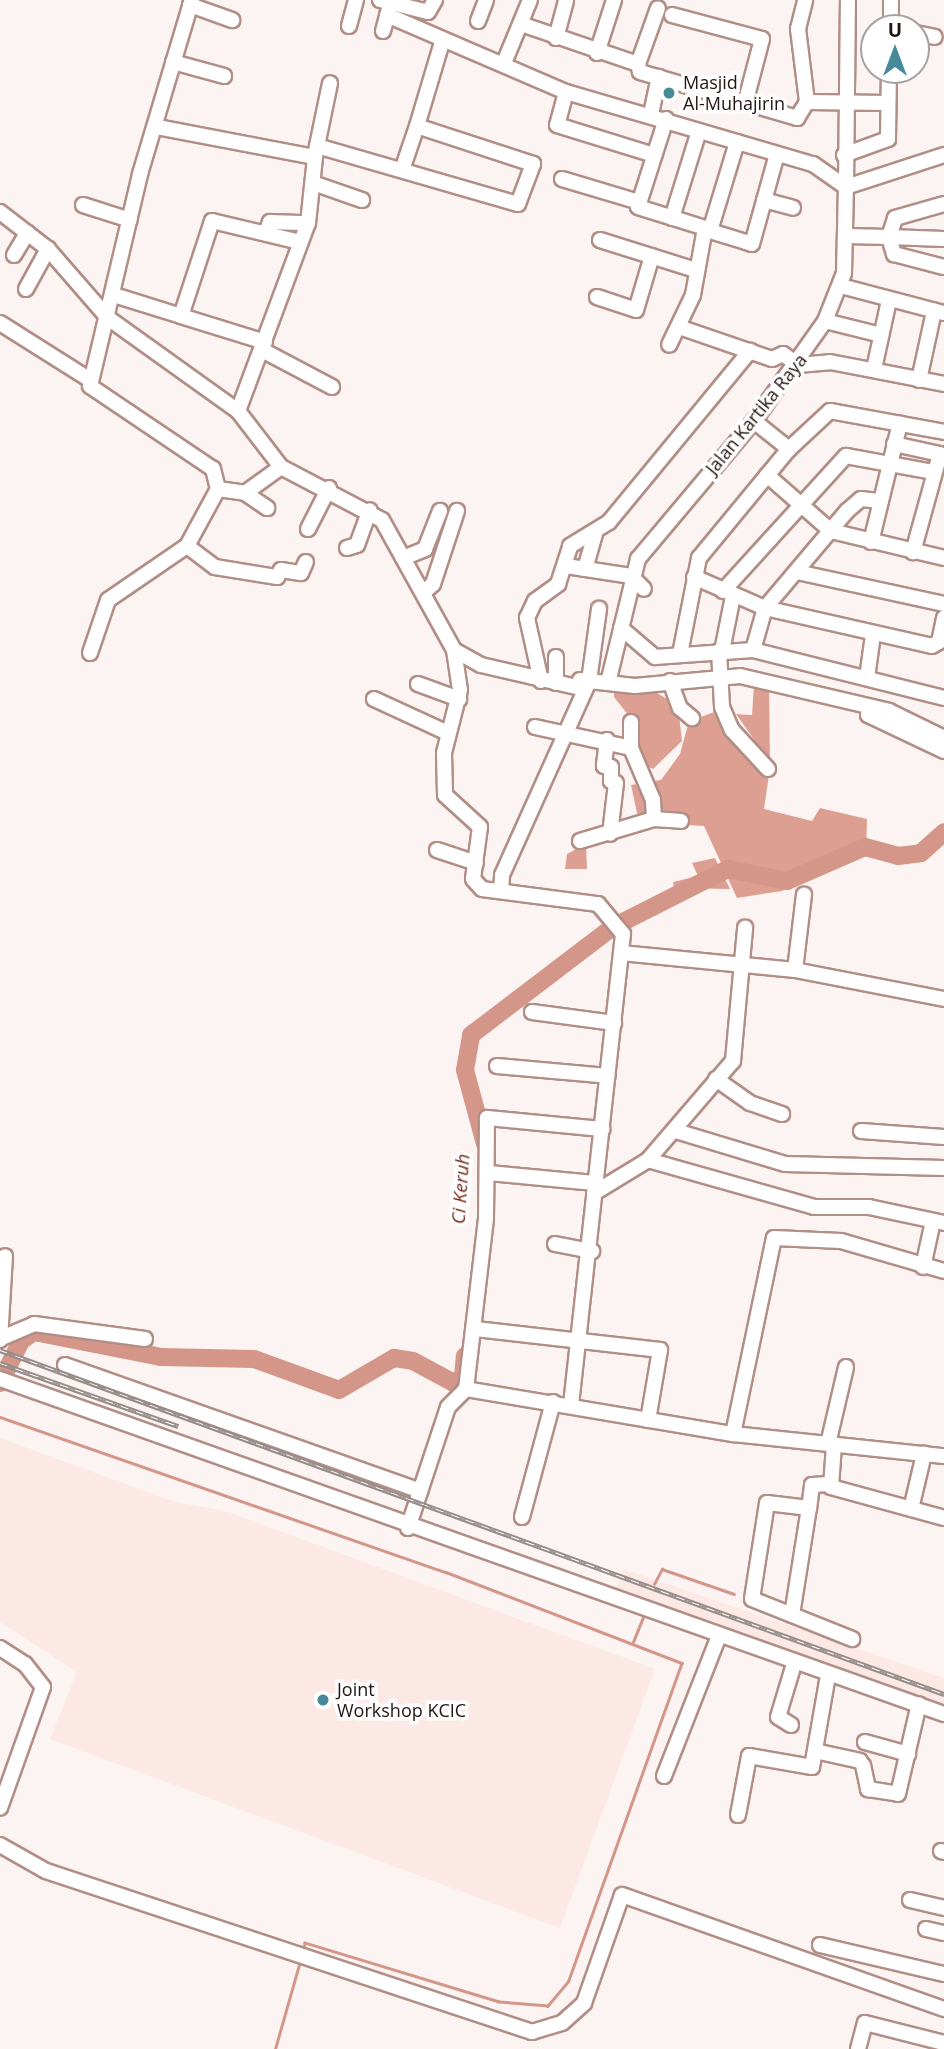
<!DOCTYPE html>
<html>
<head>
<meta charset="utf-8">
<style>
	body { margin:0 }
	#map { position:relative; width:944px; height:2049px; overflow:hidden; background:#fcf4f2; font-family:"Open Sans",sans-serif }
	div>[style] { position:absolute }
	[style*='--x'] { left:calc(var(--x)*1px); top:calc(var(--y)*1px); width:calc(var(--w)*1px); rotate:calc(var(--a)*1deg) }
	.built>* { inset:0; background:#fce9e5 }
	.forest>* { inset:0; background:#dd9f91 }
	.stream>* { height:2.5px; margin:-1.25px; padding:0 1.25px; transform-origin:1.25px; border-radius:1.25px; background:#d39688 }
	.river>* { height:18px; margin:-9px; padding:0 9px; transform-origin:9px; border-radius:9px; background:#d39688 }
	.roads { filter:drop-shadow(2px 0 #b18e86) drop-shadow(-2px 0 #b18e86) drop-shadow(0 2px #b18e86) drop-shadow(0 -2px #b18e86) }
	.minor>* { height:14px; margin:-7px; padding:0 7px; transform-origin:7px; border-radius:7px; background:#fff }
	.rail>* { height:5px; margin-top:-2.5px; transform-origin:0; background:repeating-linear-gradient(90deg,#fff 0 8px,#958c89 0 16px); box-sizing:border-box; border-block:2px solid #958c89 }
	.dots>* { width:19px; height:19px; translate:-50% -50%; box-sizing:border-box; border:4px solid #fff; border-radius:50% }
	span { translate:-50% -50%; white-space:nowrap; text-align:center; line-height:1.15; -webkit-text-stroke:7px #fff; paint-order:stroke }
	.poi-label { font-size:18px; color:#211512 }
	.left { translate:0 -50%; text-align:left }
	.street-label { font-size:18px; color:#211512 }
	.water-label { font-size:19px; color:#752c1d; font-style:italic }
	.north { position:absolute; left:860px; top:14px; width:70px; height:70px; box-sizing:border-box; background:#fff; border:2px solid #a6a1a0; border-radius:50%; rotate:0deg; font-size:19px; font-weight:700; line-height:28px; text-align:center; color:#211512 }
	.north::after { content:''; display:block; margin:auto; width:24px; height:32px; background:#468a99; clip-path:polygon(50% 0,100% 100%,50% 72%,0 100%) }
</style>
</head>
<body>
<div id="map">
	<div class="built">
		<div style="clip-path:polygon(0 1438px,172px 1501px,228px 1512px,655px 1669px,560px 1928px,50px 1739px,77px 1672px,0 1622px)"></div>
		<div style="clip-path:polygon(623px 1569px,944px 1678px,944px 1707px,616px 1589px)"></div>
	</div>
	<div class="forest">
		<div style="clip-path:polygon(754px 685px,769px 685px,770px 762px,736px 714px,752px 715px)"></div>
		<div style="clip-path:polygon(651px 689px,678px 706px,682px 741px,653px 769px,645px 765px,633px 721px,614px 697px,614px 691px)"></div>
		<div style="clip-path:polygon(726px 708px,770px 768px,764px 809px,812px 821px,820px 808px,867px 819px,866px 855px,806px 875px,782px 891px,737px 898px,704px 826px,653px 823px,637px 813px,631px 785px,661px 780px,680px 754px,689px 721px)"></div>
		<div style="clip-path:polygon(586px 844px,587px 869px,565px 869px,567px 854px)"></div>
		<div style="clip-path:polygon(715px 858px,730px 889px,674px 888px,673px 882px,698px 876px,692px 863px)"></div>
	</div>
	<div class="stream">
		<div style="--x:0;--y:1417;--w:472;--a:19.2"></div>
		<div style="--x:446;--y:1572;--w:253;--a:21.1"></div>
		<div style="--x:682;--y:1663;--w:337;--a:109.6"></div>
		<div style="--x:569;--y:1981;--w:33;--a:130"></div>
		<div style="--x:548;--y:2006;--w:49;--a:-175.3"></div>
		<div style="--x:499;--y:2002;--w:203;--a:-163.1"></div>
		<div style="--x:305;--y:1943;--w:6;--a:99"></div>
		<div style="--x:654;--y:1584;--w:17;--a:-62"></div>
		<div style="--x:662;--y:1569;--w:76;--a:19.1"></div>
		<div style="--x:633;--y:1642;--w:27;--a:-68"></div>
		<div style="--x:275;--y:2049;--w:87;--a:-74.1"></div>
	</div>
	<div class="river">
		<div style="--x:485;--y:1144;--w:77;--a:-105.1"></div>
		<div style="--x:465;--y:1070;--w:36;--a:-80"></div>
		<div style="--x:471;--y:1035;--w:178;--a:-37.3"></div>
		<div style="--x:613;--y:927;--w:129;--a:-26.8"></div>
		<div style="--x:728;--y:869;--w:60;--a:11.5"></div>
		<div style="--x:787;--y:881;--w:85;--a:-23.6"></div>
		<div style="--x:865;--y:847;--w:34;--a:15"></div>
		<div style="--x:898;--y:856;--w:23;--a:-7"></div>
		<div style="--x:921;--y:853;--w:31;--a:-42"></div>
		<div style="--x:0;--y:1383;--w:47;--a:-63.4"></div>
		<div style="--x:21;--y:1341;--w:16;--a:-35"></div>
		<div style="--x:34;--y:1332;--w:129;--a:11.1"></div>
		<div style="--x:161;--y:1357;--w:93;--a:1.2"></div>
		<div style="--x:254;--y:1359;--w:90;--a:20"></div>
		<div style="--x:339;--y:1390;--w:64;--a:-30.2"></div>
		<div style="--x:394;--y:1358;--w:19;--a:9"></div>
		<div style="--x:413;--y:1361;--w:47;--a:28.2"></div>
		<div style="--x:454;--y:1383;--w:11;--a:-34"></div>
		<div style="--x:463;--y:1377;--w:21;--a:-85"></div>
	</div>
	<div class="roads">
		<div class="minor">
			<div style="--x:380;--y:0;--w:49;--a:14"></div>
			<div style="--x:428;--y:12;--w:14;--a:-60"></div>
			<div style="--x:190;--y:5;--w:45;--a:19.7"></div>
			<div style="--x:387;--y:15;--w:195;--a:23.3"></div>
			<div style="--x:566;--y:92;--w:257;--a:16.3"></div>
			<div style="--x:813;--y:164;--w:40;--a:34.9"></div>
			<div style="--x:672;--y:15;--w:93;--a:14.9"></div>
			<div style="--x:762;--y:39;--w:67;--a:104.7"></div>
			<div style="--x:478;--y:21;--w:22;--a:-69"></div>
			<div style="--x:521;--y:24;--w:124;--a:18.9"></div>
			<div style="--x:638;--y:64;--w:8;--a:76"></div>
			<div style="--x:640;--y:72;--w:164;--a:16.3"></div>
			<div style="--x:797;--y:118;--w:19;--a:-58"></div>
			<div style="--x:807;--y:102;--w:74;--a:-97"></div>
			<div style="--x:798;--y:29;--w:30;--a:-76"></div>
			<div style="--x:349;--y:26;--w:27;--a:-75"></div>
			<div style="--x:891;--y:28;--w:28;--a:-90"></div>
			<div style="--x:383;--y:31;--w:24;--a:-75"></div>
			<div style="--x:916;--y:33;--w:19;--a:12"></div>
			<div style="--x:556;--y:38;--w:39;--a:-75"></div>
			<div style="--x:597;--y:53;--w:56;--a:-72.2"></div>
			<div style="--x:173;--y:62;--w:53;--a:15.4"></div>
			<div style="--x:504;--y:63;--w:68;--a:-67.6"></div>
			<div style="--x:638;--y:64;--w:59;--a:-70.3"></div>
			<div style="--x:566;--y:92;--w:34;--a:105"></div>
			<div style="--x:557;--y:125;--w:102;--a:17.2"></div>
			<div style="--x:807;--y:102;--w:81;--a:0.7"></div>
			<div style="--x:651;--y:114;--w:38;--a:-78"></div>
			<div style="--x:666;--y:119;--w:92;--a:107.7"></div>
			<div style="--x:638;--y:207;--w:70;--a:17.4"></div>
			<div style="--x:705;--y:228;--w:68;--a:100.2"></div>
			<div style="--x:693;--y:295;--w:55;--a:115.6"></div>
			<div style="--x:417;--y:126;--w:88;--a:-73.4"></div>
			<div style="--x:157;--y:127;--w:161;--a:10.8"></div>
			<div style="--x:315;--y:157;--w:11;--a:-80"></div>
			<div style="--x:317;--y:146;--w:209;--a:16.1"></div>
			<div style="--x:518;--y:204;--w:43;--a:-69.4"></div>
			<div style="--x:533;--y:164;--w:122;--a:-161.9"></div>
			<div style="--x:417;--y:126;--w:46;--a:108.8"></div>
			<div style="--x:737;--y:142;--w:93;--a:106.9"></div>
			<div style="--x:710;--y:231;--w:38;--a:17"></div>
			<div style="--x:746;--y:242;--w:6;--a:18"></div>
			<div style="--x:752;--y:244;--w:93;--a:-74.5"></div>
			<div style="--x:317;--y:146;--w:64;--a:-78.3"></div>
			<div style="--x:844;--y:155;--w:47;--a:-20"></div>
			<div style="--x:888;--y:139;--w:69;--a:-89.2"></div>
			<div style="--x:562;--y:179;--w:80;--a:16.6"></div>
			<div style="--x:313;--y:183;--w:52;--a:19.1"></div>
			<div style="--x:846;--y:187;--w:187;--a:-89.4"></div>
			<div style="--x:764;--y:200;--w:30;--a:15"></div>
			<div style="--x:83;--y:205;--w:49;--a:17.7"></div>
			<div style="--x:0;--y:212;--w:61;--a:37.6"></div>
			<div style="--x:48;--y:249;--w:91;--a:49"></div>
			<div style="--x:108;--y:318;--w:160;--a:35.6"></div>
			<div style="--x:238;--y:411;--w:71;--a:52.5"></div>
			<div style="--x:281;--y:467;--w:114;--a:27.7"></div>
			<div style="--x:382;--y:520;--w:149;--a:61"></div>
			<div style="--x:454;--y:650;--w:40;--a:81.5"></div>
			<div style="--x:460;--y:690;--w:65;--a:104.3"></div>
			<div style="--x:444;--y:753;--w:42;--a:88.6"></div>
			<div style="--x:445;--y:795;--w:47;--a:42.4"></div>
			<div style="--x:480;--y:827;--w:52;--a:97.7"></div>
			<div style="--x:473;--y:879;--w:13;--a:48"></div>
			<div style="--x:482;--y:889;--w:117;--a:7.4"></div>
			<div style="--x:598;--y:904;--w:39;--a:50"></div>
			<div style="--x:623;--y:934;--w:473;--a:96.3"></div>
			<div style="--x:672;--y:218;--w:91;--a:-72.8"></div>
			<div style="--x:266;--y:233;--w:12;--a:-70"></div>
			<div style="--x:270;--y:222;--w:38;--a:2"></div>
			<div style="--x:846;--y:236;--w:43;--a:1.3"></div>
			<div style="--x:889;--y:237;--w:20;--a:-72"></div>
			<div style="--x:895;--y:218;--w:51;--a:-15.9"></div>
			<div style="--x:944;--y:239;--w:55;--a:-177.9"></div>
			<div style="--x:889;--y:237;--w:18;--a:74"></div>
			<div style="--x:894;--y:254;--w:52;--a:14.6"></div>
			<div style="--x:600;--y:240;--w:101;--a:17.4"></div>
			<div style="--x:14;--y:255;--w:26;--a:-59"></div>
			<div style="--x:841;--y:286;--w:106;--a:14.7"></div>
			<div style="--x:26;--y:289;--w:46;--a:-61.2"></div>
			<div style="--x:114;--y:295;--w:70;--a:17.4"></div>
			<div style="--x:597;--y:297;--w:41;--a:18.4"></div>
			<div style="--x:636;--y:310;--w:56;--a:-73.5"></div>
			<div style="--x:825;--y:321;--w:58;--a:14"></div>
			<div style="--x:0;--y:323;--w:107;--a:32.3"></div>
			<div style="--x:679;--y:327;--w:98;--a:19"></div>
			<div style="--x:772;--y:359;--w:12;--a:-24"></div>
			<div style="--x:783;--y:354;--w:19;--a:36"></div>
			<div style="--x:798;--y:365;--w:32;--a:-5"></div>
			<div style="--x:830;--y:362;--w:116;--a:10.9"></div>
			<div style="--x:265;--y:342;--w:88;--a:-162.8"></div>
			<div style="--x:181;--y:316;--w:100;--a:-71.9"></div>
			<div style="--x:212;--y:221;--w:90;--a:13.4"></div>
			<div style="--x:264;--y:351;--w:77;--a:27.9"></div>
			<div style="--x:874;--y:369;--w:71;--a:-77.7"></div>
			<div style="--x:919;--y:380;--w:71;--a:-77.7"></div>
			<div style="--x:238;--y:411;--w:201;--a:-69.6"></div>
			<div style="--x:308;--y:223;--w:66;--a:-83.9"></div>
			<div style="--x:754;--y:421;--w:45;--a:38.7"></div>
			<div style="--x:789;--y:449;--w:56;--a:-42.8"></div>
			<div style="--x:830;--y:411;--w:116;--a:10.4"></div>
			<div style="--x:894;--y:444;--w:47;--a:12.3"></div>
			<div style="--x:940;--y:454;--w:102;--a:105.4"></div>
			<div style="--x:767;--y:475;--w:85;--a:41.2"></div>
			<div style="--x:831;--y:531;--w:116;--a:13.4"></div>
			<div style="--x:218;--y:489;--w:27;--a:8"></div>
			<div style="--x:245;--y:493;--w:44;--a:-35.8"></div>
			<div style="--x:245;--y:493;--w:27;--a:34"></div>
			<div style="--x:308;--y:529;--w:46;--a:-62.9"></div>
			<div style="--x:871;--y:542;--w:122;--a:-76.3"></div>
			<div style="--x:187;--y:546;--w:35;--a:37"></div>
			<div style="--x:215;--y:567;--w:63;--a:9.2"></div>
			<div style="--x:277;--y:577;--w:8;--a:-60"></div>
			<div style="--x:281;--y:570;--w:20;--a:9"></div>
			<div style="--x:301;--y:573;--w:12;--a:-66"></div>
			<div style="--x:347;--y:548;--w:10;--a:-17"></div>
			<div style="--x:357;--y:545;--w:37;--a:-70"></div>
			<div style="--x:403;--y:558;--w:24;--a:-22"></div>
			<div style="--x:425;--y:549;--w:41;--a:-68.5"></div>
			<div style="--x:566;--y:566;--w:66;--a:8.7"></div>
			<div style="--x:631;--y:576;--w:18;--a:45"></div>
			<div style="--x:585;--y:569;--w:37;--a:-74"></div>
			<div style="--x:797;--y:572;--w:150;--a:12.3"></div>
			<div style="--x:694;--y:577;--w:77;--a:23.6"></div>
			<div style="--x:765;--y:608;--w:171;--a:12.8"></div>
			<div style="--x:932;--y:646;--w:8;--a:-30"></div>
			<div style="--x:939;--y:642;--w:25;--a:-78"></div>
			<div style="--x:723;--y:591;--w:183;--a:-47.7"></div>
			<div style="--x:846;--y:456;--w:88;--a:10.4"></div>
			<div style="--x:423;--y:593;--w:13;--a:-42"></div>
			<div style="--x:433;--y:584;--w:77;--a:-71.8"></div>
			<div style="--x:621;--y:628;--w:45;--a:40.5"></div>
			<div style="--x:655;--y:657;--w:98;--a:-4.1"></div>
			<div style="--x:753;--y:650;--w:197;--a:14.1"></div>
			<div style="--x:454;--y:650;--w:31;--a:29"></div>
			<div style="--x:481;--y:665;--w:103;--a:13"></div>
			<div style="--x:753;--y:650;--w:44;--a:-74.1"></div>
			<div style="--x:765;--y:608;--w:127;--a:-49.8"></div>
			<div style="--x:847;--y:511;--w:18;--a:-41"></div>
			<div style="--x:861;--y:499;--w:20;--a:6"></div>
			<div style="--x:719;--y:651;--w:56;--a:86.9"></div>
			<div style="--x:722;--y:707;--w:25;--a:67"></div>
			<div style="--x:732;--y:730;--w:53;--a:47.3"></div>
			<div style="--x:722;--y:651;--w:56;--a:-78.7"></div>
			<div style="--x:90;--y:653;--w:56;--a:-71.2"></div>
			<div style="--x:108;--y:600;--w:96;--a:-34.4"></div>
			<div style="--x:187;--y:546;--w:65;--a:-61.5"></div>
			<div style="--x:218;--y:489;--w:21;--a:-104"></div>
			<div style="--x:213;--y:469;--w:148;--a:-146"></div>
			<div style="--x:90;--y:386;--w:218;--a:-76.7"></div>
			<div style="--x:140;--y:174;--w:182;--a:-73.4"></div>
			<div style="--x:680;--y:654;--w:98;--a:-78.8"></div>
			<div style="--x:699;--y:558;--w:141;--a:-50.5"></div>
			<div style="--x:556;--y:657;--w:26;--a:90"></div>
			<div style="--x:867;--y:678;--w:43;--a:-82.1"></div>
			<div style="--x:580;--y:680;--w:55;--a:6.2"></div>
			<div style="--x:635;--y:686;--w:105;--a:-5.4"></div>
			<div style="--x:740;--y:676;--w:153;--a:13.2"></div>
			<div style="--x:889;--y:711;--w:61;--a:26.1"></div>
			<div style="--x:541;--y:681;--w:65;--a:-102.5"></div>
			<div style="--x:527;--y:618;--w:19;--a:-65"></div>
			<div style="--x:535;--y:601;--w:29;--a:-36"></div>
			<div style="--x:558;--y:584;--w:40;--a:-72"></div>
			<div style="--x:570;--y:546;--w:46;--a:-31.6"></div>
			<div style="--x:609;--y:522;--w:222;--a:-50.5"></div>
			<div style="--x:670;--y:681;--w:29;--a:70"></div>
			<div style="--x:680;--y:708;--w:16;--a:40"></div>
			<div style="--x:608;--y:683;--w:128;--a:-76.4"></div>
			<div style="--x:638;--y:559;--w:180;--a:-50"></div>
			<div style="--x:754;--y:421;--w:123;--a:-54.6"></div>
			<div style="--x:825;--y:321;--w:52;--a:-68.4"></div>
			<div style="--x:844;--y:273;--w:86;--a:-88.7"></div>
			<div style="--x:846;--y:187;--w:103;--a:-18.1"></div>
			<div style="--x:418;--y:684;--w:44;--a:20.1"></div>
			<div style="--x:374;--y:699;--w:81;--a:24.7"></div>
			<div style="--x:869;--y:710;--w:5;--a:101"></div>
			<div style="--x:868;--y:715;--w:84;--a:25.3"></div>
			<div style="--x:535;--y:727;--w:98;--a:12.3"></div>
			<div style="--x:607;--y:740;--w:26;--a:97"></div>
			<div style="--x:604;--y:766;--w:7;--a:8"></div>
			<div style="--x:611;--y:767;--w:14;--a:90"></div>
			<div style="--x:611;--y:781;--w:5;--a:22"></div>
			<div style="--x:616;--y:783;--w:51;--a:96.7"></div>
			<div style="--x:654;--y:819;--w:27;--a:4"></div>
			<div style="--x:580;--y:841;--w:77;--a:-16.6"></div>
			<div style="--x:654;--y:819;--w:19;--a:-93"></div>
			<div style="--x:653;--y:800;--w:56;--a:-112.9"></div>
			<div style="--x:631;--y:748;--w:26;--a:-90"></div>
			<div style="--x:437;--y:850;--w:41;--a:18.4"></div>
			<div style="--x:501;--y:891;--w:16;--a:-86"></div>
			<div style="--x:502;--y:875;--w:213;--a:-65.8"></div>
			<div style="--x:589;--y:681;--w:73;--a:-82.1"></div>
			<div style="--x:621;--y:953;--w:175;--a:5.6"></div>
			<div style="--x:795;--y:970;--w:152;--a:11"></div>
			<div style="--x:795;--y:970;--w:76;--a:-83.2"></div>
			<div style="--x:532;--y:1012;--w:83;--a:7.6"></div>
			<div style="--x:497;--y:1066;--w:111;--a:5.1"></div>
			<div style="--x:716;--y:1079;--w:42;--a:35.2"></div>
			<div style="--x:750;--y:1103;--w:34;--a:19"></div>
			<div style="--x:676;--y:1131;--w:114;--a:16.8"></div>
			<div style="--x:785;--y:1164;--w:159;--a:1.4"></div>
			<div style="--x:861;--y:1131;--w:83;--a:4.1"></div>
			<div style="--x:648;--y:1160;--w:173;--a:15.8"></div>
			<div style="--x:814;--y:1207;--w:55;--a:0"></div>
			<div style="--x:869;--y:1207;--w:77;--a:12"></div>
			<div style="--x:489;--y:1173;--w:106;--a:5.4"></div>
			<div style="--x:594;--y:1193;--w:63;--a:-31.4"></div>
			<div style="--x:648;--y:1160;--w:130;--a:-49.4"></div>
			<div style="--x:733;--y:1061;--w:134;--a:-84.8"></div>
			<div style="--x:555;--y:1244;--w:38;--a:11"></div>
			<div style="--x:923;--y:1267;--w:47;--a:-77.7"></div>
			<div style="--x:476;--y:1329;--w:185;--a:6.5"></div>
			<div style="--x:660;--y:1350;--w:71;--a:99.7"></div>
			<div style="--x:4;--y:1337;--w:33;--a:-23"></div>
			<div style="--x:34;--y:1324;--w:112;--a:7.7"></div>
			<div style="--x:0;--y:1340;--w:84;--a:-86.6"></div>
			<div style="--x:65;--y:1365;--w:377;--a:19.5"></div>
			<div style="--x:0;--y:1379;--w:1002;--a:19.54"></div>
			<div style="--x:466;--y:1389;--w:172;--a:-83.3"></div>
			<div style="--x:486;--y:1218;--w:100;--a:-89.4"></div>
			<div style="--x:487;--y:1118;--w:116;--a:5.5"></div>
			<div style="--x:733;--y:1434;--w:200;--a:-78.2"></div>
			<div style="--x:774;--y:1238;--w:67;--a:2.6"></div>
			<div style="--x:841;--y:1241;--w:107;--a:16.2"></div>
			<div style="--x:828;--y:1444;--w:79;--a:-76.8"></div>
			<div style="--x:834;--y:1445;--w:42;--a:94.1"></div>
			<div style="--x:831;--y:1487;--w:117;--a:15.3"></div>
			<div style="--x:829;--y:1484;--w:17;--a:177"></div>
			<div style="--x:812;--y:1485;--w:23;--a:97"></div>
			<div style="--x:809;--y:1508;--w:42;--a:-173.2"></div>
			<div style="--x:767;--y:1503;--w:97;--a:98.9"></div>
			<div style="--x:752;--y:1599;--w:108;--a:21.8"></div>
			<div style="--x:911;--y:1509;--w:57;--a:-76.7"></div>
			<div style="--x:522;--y:1517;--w:119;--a:-74.9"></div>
			<div style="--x:408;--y:1528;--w:127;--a:-71.7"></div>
			<div style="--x:448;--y:1407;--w:25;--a:-45"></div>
			<div style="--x:466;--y:1389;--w:271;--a:9.6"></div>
			<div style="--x:733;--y:1434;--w:212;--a:6"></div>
			<div style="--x:792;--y:1615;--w:108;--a:-81"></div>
			<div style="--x:0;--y:1648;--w:30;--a:33"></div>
			<div style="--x:25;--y:1664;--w:29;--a:52"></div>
			<div style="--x:43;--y:1687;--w:128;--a:109.6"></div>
			<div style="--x:791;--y:1725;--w:15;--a:-148"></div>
			<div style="--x:778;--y:1717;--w:55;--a:-73.2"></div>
			<div style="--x:865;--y:1742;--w:45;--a:15.6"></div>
			<div style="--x:815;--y:1751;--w:46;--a:12.5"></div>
			<div style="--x:863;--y:1765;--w:25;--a:78"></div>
			<div style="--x:868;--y:1789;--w:30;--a:9"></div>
			<div style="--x:898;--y:1794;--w:92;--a:-76.9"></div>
			<div style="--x:664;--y:1776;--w:148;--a:-68.6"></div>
			<div style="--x:738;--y:1815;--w:60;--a:-79.4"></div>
			<div style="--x:749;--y:1756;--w:64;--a:9.9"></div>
			<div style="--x:812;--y:1767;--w:93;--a:-80.1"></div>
			<div style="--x:0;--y:1845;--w:53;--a:29.5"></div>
			<div style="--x:46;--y:1871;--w:512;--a:18.33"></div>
			<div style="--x:532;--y:2032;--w:31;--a:-17"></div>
			<div style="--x:562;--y:2023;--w:30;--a:-42"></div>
			<div style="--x:584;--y:2003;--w:114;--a:-70.6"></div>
			<div style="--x:622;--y:1895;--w:342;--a:19.5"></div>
			<div style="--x:941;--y:1851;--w:3;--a:18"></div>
			<div style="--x:910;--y:1900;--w:35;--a:13"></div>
			<div style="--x:926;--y:1929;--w:18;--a:13"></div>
			<div style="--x:820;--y:1945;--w:127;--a:13.2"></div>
			<div style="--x:858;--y:2049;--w:27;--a:-75"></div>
			<div style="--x:865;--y:2023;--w:81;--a:14.2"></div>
		</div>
	</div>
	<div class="rail">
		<div style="--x:0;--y:1350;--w:1005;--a:20.02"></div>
		<div style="--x:0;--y:1363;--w:189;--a:19.5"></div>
	</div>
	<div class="dots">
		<div style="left:669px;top:93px;background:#468a99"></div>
		<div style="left:323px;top:1700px;background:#468a99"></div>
	</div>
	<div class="poi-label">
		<span class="left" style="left:683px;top:93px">Masjid<br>Al-Muhajirin</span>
		<span class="left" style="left:337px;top:1700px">Joint<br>Workshop KCIC</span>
	</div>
	<div class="street-label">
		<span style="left:756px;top:414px;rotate:-51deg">Jalan Kartika Raya</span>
	</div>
	<div class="water-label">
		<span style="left:461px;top:1189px;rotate:-86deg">Ci Keruh</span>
	</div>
	<div class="north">U</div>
</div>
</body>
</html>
